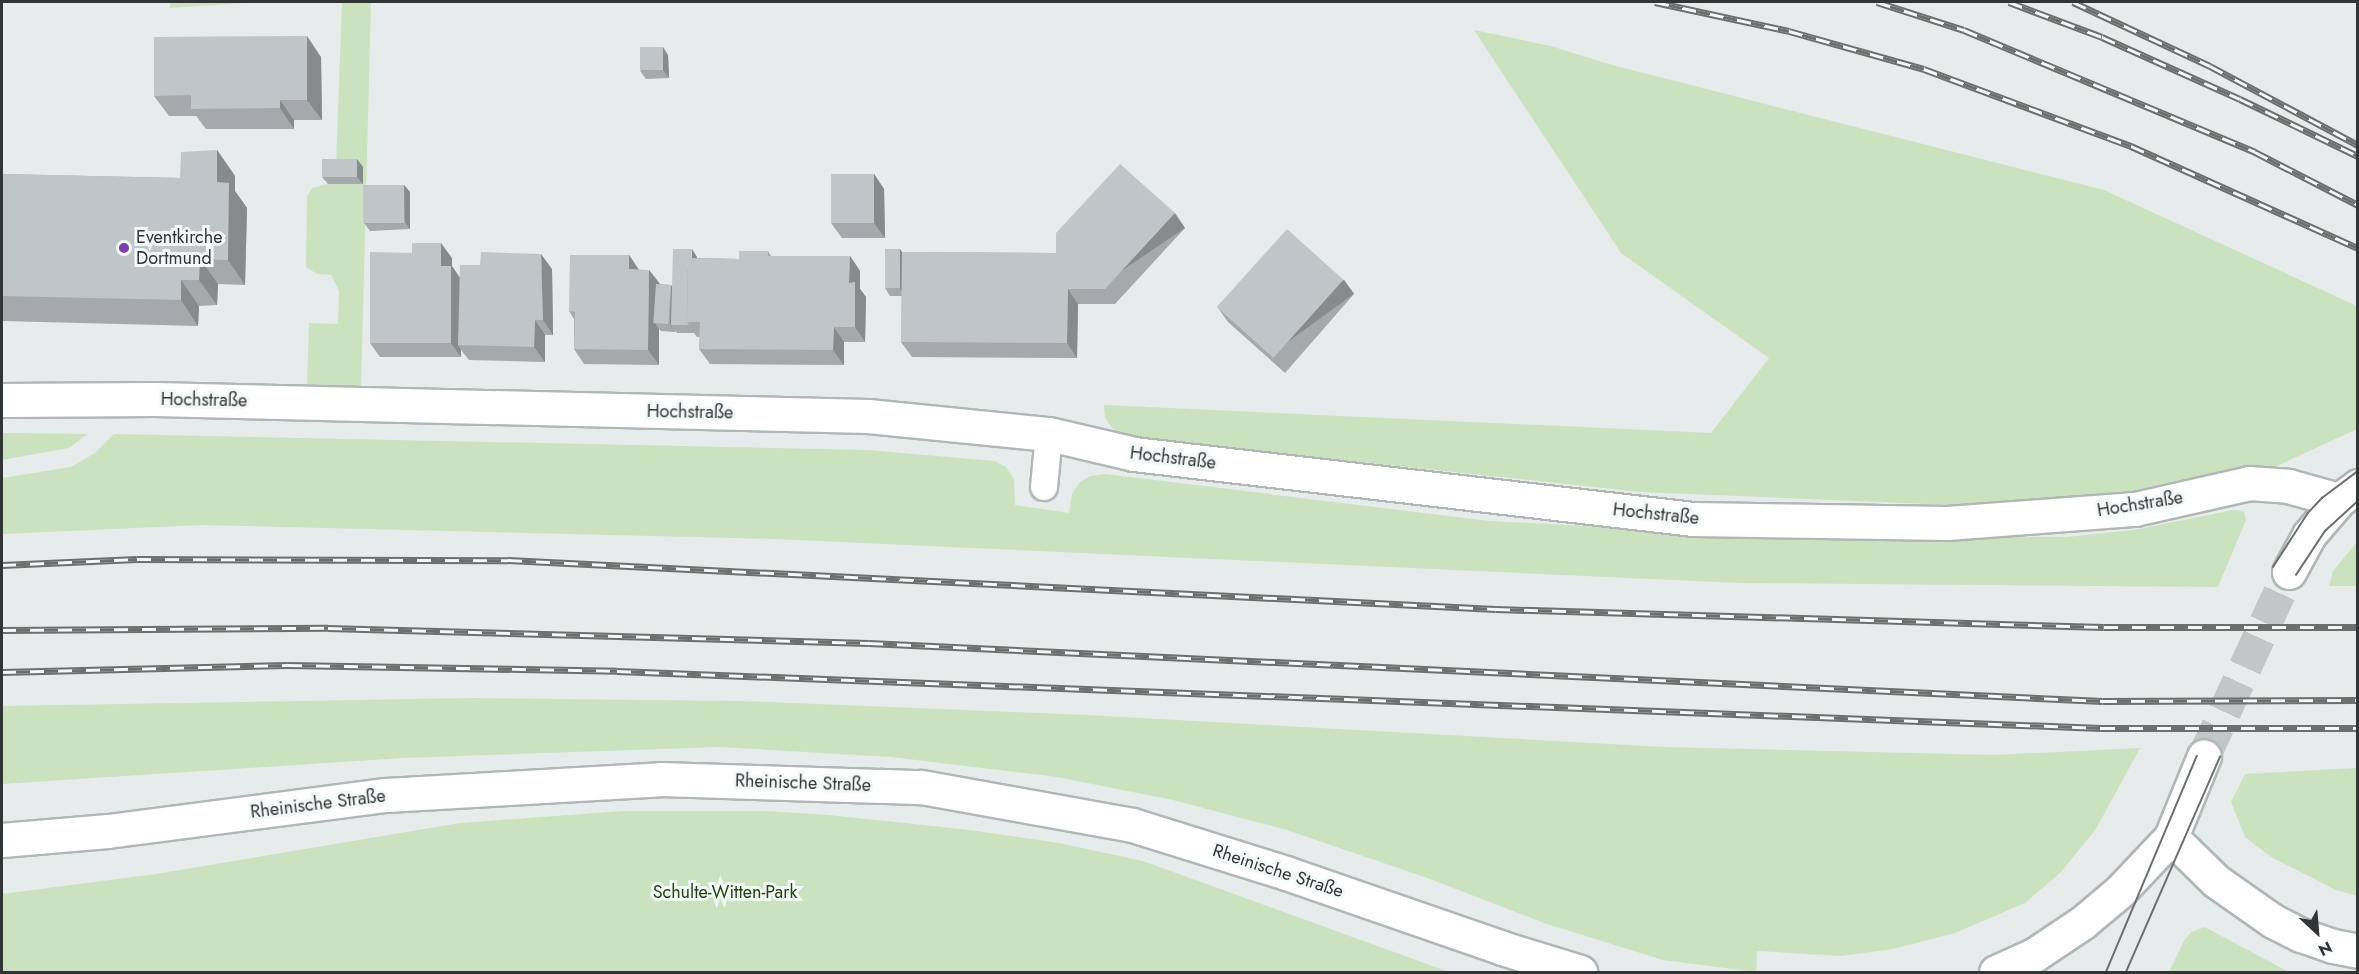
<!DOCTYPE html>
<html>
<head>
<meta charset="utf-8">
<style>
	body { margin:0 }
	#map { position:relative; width:2359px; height:974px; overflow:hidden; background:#e5eceb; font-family:Jost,sans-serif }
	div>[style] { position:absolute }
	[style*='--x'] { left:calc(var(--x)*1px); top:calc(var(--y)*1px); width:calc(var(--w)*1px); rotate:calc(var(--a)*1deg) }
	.green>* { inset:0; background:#cae3be }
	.secondary-tunnel>* { height:33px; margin-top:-16.5px; transform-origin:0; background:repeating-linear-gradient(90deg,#c1c7c7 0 33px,transparent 0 49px) }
	.roads { filter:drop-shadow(2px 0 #b0b7b6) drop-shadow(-2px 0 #b0b7b6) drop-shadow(0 2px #b0b7b6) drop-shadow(0 -2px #b0b7b6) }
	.service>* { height:26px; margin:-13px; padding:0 13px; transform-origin:13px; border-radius:13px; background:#fff }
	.minor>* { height:33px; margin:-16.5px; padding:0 16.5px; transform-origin:16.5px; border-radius:16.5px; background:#fff }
	.secondary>* { height:33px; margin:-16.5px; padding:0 16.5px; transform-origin:16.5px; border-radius:16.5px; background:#fff }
	.tram>* { height:1.5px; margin:-0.75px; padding:0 0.75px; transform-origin:0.75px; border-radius:0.75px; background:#6b706f }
	.rail>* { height:7px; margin-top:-3.5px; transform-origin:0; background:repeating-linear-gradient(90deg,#f2f9f8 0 14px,#6b706f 0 28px); box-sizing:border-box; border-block:2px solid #6b706f }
	.wall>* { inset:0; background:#a4aaab }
	.shaded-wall>* { inset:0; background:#868b8b; transform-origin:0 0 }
	.building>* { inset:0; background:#bfc6c7; transform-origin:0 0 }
	.dots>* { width:16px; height:16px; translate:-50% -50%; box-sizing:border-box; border:3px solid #f2f9f8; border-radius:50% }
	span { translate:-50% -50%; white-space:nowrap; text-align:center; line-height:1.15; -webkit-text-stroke:6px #f2f9f8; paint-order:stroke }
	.poi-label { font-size:18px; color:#323535 }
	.left { translate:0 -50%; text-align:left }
	.street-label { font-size:18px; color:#323535 }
	.park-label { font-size:18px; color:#22430a }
	.frame { position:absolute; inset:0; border:3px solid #323535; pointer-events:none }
	.north { position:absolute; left:2287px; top:902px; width:60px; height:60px; -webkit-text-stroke:4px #f2f9f8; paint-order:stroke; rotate:154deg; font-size:16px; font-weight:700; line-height:24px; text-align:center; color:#323535 }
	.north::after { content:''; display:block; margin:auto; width:21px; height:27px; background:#323535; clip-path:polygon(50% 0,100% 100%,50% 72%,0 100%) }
</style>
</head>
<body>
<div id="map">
	<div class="green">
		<div style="clip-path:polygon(170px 2px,261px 2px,170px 8px)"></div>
		<div style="clip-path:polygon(342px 2px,371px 2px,361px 389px,307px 388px,309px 323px,338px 324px,339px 291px,331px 275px,317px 274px,306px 267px,307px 197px,312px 188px,328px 184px,362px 184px,336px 167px)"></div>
		<div style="clip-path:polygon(1474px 30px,1551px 46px,1612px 65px,2104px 190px,2357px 306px,2357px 429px,2264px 472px,2121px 501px,1976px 506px,1641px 492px,1118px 436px,1105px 418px,1104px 405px,1711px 433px,1769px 358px,1621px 253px)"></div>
		<div style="clip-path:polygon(2px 433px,87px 434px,69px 448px,2px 460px)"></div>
		<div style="clip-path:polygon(114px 434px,867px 450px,995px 461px,1006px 467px,1014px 479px,1015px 505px,1069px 513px,1072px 494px,1080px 482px,1090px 476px,1106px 474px,1489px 521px,1796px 537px,2067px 537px,2134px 530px,2233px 510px,2244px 511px,2246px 520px,2218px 587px,1740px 583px,774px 539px,202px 525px,2px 534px,2px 478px,71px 467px,95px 453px)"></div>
		<div style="clip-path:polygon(2357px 542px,2357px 586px,2329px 586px,2333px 571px)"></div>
		<div style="clip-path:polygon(473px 698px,742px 701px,1087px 715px,1664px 747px,1994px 755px,2140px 748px,2096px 829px,2061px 872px,2025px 903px,1955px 933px,1893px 949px,1841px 956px,1757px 951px,1756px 972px,1663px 960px,1547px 924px,1430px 879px,1287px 830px,1173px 800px,1057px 777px,891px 757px,720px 747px,403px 758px,2px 784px,2px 706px)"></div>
		<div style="clip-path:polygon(2357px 768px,2357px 896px,2336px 890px,2271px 857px,2245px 837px,2231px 802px,2245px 774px)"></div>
		<div style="clip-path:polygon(623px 811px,766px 811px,829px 815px,970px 830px,1059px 843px,1143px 861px,1449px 972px,2px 972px,2px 894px,156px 874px,460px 823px)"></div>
		<div style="clip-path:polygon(2205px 927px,2289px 972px,2169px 972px,2184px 941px,2191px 932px)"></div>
	</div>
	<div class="secondary-tunnel">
		<div style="--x:2204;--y:756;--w:203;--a:-65.2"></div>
	</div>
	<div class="roads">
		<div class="service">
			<div style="--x:1044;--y:487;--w:53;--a:-84.6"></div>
		</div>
		<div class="minor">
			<div style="--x:2;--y:400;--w:153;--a:-0.4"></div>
			<div style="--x:155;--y:399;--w:713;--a:1.37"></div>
			<div style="--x:868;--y:416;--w:182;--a:5.7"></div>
			<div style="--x:1049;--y:434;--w:87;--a:13.2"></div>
			<div style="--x:1134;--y:454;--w:563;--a:6.63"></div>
			<div style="--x:1693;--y:519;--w:254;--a:0.9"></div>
			<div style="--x:1947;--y:523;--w:189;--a:-4.3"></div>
			<div style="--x:2135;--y:509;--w:117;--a:-12.8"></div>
			<div style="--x:2249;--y:483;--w:39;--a:4"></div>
			<div style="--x:2288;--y:486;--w:53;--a:15.4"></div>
			<div style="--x:2171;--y:837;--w:63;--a:44.4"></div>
			<div style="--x:2216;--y:881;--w:70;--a:35.1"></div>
			<div style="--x:2273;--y:921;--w:31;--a:27"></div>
			<div style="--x:2301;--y:935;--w:34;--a:19"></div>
			<div style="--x:2333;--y:946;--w:25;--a:11"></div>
		</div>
		<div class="secondary">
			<div style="--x:2289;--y:572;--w:42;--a:-61.6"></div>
			<div style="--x:2309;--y:535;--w:46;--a:-49.4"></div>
			<div style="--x:2339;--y:500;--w:24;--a:-36"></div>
			<div style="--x:2;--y:840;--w:106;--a:-4.9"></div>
			<div style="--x:108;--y:831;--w:280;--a:-7.4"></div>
			<div style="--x:386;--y:795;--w:275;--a:-3.3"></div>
			<div style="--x:661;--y:779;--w:260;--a:1.8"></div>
			<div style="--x:921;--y:787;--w:214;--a:10.2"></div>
			<div style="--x:1132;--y:825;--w:161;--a:17.3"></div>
			<div style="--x:1286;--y:873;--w:229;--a:19.1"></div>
			<div style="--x:1502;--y:948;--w:82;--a:17.1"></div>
			<div style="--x:1996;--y:972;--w:42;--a:-24.1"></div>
			<div style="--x:2034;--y:955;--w:58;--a:-33.7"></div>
			<div style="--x:2082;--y:923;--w:50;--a:-40.1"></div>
			<div style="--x:2120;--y:891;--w:74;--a:-46.6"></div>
			<div style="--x:2171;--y:837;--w:87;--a:-67.8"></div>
		</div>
	</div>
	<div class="tram">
		<div style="--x:2273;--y:567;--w:64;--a:-57.1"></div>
		<div style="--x:2308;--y:513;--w:21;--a:-47"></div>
		<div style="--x:2322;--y:498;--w:45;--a:-36.9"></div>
		<div style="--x:2296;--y:575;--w:53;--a:-56.6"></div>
		<div style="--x:2325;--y:531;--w:45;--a:-42.3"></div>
		<div style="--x:2106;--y:972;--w:234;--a:-67.2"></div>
		<div style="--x:2126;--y:972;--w:235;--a:-66.4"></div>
	</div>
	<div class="rail">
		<div style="--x:1655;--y:2;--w:137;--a:12.2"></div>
		<div style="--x:1789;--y:31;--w:140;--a:15.7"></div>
		<div style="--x:1924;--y:69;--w:221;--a:20.4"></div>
		<div style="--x:2131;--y:146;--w:249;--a:24.2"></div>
		<div style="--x:1877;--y:2;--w:91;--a:17.8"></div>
		<div style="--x:1964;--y:30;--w:316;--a:22.7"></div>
		<div style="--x:2255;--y:152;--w:116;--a:27.2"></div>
		<div style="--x:2009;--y:2;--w:99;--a:20.6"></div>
		<div style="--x:2102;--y:37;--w:151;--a:24.2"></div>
		<div style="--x:2240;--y:99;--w:131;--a:25.8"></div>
		<div style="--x:2073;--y:2;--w:151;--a:25"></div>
		<div style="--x:2210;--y:66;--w:168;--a:28.1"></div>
		<div style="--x:2;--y:565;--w:135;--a:-2.5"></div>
		<div style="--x:137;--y:559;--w:371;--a:0.2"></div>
		<div style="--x:508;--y:560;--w:989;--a:2.84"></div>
		<div style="--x:1496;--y:609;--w:608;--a:1.7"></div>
		<div style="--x:2104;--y:627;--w:254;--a:0"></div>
		<div style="--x:2;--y:630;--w:326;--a:-0.4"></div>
		<div style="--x:328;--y:628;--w:541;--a:1.59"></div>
		<div style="--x:869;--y:643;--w:1235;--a:2.69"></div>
		<div style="--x:2103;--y:701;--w:255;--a:-0.2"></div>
		<div style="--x:2;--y:672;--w:286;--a:-1.4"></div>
		<div style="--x:288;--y:665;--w:329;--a:1"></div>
		<div style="--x:617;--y:671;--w:1485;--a:2.2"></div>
		<div style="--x:2101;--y:728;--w:257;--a:0"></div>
	</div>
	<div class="wall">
		<div style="clip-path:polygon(668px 55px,669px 78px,646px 79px,640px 71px)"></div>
		<div style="clip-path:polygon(321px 57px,322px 120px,294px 120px,294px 129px,206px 129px,196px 116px,169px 116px,154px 96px)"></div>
		<div style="clip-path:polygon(217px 150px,235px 176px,235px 191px,247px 208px,245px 285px,218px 284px,217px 305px,199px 306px,198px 326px,2px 321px,2px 174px,180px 178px)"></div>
		<div style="clip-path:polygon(363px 167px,363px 184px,328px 184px,322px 177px)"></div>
		<div style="clip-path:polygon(874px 174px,884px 189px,885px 238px,842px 238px,831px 223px)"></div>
		<div style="clip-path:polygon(404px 185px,410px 192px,410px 229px,370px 231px,364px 223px)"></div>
		<div style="clip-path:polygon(1185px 228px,1115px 304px,1078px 304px,1077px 358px,912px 357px,901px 342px,902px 296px,890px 296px,885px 288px,900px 249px,902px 252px,1056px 253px)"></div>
		<div style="clip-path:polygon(768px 251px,771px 256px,850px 256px,860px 271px,860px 289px,866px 297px,865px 342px,844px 342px,844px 365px,710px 364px,699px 349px,700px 337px,697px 337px,694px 333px,677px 333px,675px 331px,675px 332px,661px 331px,659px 329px,659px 365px,584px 364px,574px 349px,574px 319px,569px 311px,629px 255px,639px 270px,649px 270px,660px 284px,671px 285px,672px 287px,697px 257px,697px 258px,739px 259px)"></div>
		<div style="clip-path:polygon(452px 258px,452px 266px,460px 278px,552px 269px,553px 335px,545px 335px,545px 362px,469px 360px,461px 350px,461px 357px,380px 357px,370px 343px)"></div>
		<div style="clip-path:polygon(1344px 280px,1354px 294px,1285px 373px,1228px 322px,1218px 308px)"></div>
	</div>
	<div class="shaded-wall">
		<div style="clip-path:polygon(307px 36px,321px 57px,322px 120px,307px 100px)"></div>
		<div style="clip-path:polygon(663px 47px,668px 55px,669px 78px,663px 70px)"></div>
		<div style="clip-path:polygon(280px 100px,294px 120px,294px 129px,280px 108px)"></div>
		<div style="clip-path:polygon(217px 150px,235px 176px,235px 191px,247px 208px,245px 285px,228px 260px,217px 182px)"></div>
		<div style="clip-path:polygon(357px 159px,363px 167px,363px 184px,357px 177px)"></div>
		<div style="clip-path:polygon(874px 174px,884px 189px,885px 238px,874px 223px)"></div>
		<div style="clip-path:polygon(404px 185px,410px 192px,410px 229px,405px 222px)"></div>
		<div style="left:1175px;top:213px;width:18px;height:103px;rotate:56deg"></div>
		<div style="clip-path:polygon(441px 243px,452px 258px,452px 266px,462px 281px,458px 345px,461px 350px,461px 357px,451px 343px,441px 266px)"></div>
		<div style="clip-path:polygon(692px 249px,697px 257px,696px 322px,690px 322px)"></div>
		<div style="clip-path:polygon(900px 249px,905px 257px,905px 296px,900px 288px)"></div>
		<div style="clip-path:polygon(541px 254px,552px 269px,553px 335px,543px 320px)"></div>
		<div style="clip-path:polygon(629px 255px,639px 270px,629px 269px)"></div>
		<div style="clip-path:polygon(850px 256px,860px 271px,860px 289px,866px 297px,865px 342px,855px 327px,849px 283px)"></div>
		<div style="clip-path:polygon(200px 259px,218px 284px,217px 305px,199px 280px)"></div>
		<div style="clip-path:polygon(649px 270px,660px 284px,655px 323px,659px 329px,659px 365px,648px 350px)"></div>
		<div style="clip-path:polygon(181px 280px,199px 306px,198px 326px,181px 300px)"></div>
		<div style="left:1344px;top:280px;width:17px;height:104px;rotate:54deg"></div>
		<div style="clip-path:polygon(671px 285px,676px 292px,671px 325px,675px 332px,670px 324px)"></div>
		<div style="clip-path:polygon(1068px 289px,1078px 304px,1077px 358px,1067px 343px)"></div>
		<div style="clip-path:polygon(535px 320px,545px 335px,545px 362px,534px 347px)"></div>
		<div style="clip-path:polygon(834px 327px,844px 342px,844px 365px,833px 350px)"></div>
	</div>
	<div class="building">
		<div style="clip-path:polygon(307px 36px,307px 100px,280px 100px,280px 108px,191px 109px,191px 95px,154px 96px,154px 37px)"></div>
		<div style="left:663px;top:47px;width:23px;height:23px;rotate:90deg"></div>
		<div style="clip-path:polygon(217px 150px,217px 182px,229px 183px,228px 260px,200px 259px,199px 280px,181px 280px,181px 300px,2px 296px,2px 174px,180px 178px,181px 152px)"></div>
		<div style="left:322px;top:159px;width:35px;height:18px"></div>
		<div style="clip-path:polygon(1120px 164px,1175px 213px,1105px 289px,1068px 289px,1067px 343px,901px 342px,902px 252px,1056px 253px,1056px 233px)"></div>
		<div style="left:874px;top:174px;width:49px;height:43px;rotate:90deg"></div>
		<div style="left:363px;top:185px;width:41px;height:38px"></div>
		<div style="left:1287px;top:229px;width:76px;height:105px;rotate:42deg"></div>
		<div style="clip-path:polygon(412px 243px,441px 243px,441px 266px,451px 266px,451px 343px,370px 343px,370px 252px,412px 253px)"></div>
		<div style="clip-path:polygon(673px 249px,692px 249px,691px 258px,688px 258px,687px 322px,689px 325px,671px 325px)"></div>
		<div style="left:885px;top:249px;width:15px;height:39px"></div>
		<div style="clip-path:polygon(739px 251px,768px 251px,768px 256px,850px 256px,849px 283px,855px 282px,855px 327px,834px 327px,833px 350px,699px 349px,700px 322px,687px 322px,688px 258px,739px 259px)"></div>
		<div style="clip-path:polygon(481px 252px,541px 254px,543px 320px,535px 320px,534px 347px,458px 345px,460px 265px,480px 265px)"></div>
		<div style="clip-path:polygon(570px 255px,629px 255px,629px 269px,649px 270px,648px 350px,574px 349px,575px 312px,569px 311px)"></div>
		<div style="left:656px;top:284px;width:15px;height:39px;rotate:4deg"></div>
	</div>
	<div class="dots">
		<div style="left:124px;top:248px;background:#7d3eb3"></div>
	</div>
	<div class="poi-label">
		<span class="left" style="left:136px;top:248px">Eventkirche<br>Dortmund</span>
	</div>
	<div class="street-label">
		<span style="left:204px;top:400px;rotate:1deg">Hochstraße</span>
		<span style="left:690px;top:412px;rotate:1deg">Hochstraße</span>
		<span style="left:1173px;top:458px;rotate:7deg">Hochstraße</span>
		<span style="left:2140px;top:504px;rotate:-9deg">Hochstraße</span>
		<span style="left:1656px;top:514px;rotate:6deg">Hochstraße</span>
		<span style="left:803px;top:783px;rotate:2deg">Rheinische Straße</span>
		<span style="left:318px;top:804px;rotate:-7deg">Rheinische Straße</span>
		<span style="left:1278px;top:871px;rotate:18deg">Rheinische Straße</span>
	</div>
	<div class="park-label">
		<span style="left:725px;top:892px">Schulte-Witten-Park</span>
	</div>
	<div class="frame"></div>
	<div class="north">N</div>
</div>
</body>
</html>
